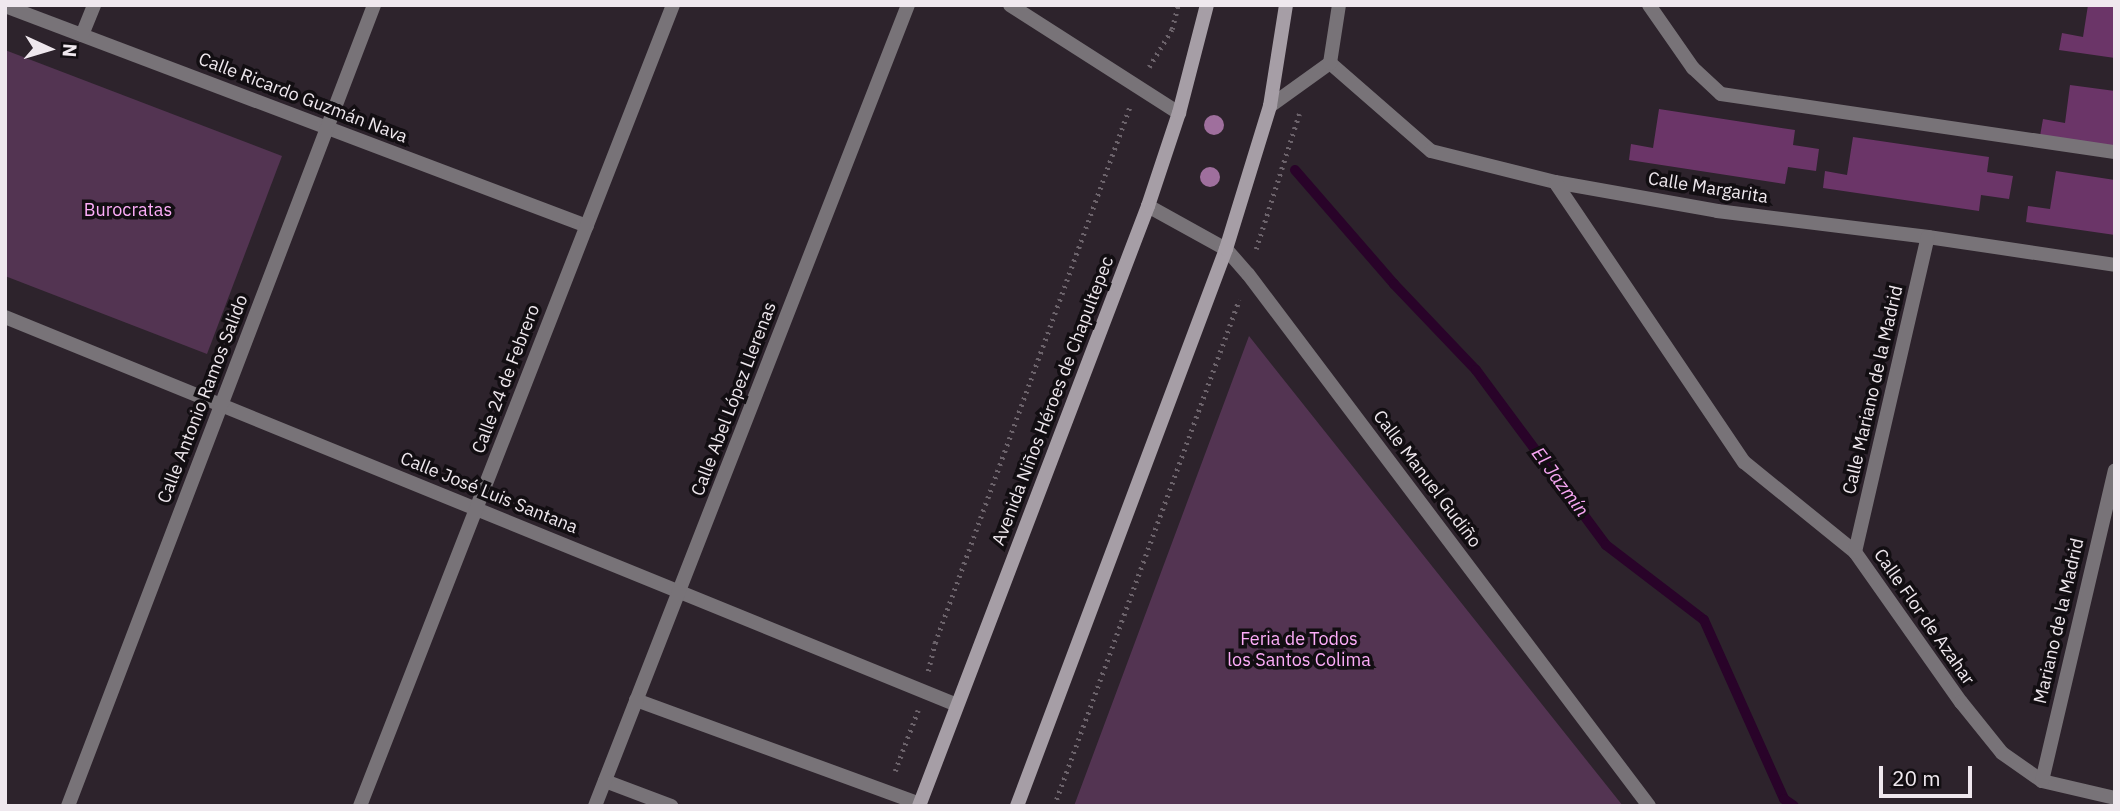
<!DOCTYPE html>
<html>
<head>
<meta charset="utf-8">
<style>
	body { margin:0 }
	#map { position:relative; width:2120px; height:811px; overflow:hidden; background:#2d232c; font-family:"IBM Plex Sans",sans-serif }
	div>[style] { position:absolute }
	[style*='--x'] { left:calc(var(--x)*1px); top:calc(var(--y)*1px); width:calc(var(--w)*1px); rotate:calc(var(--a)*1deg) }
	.green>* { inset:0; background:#533452 }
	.stream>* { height:10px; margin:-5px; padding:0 5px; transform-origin:5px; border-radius:5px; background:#290329 }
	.building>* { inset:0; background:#6b3568 }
	.path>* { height:4.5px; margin-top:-2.25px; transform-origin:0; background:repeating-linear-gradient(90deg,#6c636b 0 2px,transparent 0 7px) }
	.service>* { height:14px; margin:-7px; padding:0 7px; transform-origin:7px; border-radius:7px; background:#787378 }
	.minor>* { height:14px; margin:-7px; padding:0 7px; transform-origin:7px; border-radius:7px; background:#787378 }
	.tertiary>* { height:14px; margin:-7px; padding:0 7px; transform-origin:7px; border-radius:7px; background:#787378 }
	.secondary>* { height:14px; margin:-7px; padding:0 7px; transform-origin:7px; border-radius:7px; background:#a69ea6 }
	.trees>* { width:20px; height:20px; margin:-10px; border-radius:50%; background:#9f6f9d }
	span { translate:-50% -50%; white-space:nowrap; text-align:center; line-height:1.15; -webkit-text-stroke:7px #120e12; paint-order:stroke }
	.street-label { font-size:18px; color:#efe8ee }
	.park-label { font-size:18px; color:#fdadf9 }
	.water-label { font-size:19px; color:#f6a6f2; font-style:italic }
	.frame { position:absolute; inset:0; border:7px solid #efe8ee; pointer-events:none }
	.north { position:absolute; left:14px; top:14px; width:70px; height:70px; -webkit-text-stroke:5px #120e12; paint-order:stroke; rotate:94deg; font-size:19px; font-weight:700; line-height:28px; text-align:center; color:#efe8ee }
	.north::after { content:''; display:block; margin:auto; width:24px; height:32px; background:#efe8ee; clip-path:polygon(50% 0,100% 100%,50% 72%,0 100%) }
	.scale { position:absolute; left:1879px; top:766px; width:93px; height:32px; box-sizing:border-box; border:4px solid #efe8ee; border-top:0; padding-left:9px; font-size:21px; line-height:24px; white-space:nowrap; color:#efe8ee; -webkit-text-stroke:5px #120e12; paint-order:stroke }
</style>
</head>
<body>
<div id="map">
	<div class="green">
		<div style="clip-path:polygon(5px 50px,282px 156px,207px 354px,5px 276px)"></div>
		<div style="clip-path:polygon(1249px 336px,1568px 737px,1623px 806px,1074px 806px)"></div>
	</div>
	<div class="stream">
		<div style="--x:1295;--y:170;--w:151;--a:49"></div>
		<div style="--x:1394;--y:284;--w:119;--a:46.4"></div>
		<div style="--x:1476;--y:370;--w:218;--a:53.4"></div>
		<div style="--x:1606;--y:545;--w:123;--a:37.4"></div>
		<div style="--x:1704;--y:620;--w:196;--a:65.9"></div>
		<div style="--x:1784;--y:799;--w:12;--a:35"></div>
	</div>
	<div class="building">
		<div style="clip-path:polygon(2088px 5px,2115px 5px,2115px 58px,2059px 50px,2062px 33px,2083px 37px)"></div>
		<div style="clip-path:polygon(2070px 85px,2115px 91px,2115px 147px,2040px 136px,2043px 119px,2065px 123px)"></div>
		<div style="clip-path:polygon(1659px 109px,1795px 130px,1793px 145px,1819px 149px,1816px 171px,1788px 167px,1785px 184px,1629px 160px,1631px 144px,1653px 148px)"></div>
		<div style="clip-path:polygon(1853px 137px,1989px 157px,1987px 172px,2013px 176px,2009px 199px,1981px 195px,1979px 211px,1823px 188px,1825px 171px,1847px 175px)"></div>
		<div style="clip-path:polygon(2056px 171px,2115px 180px,2115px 235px,2026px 222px,2028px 206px,2050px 209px)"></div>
	</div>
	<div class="path">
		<div style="--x:1149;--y:67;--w:44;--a:-58.8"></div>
		<div style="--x:1172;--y:29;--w:25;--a:-76"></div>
		<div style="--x:1256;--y:249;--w:142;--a:-72.3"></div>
		<div style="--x:928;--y:671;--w:29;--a:-76"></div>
		<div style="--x:935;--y:643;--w:571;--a:-70.04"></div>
		<div style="--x:895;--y:771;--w:65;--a:-69.3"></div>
		<div style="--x:1054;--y:806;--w:539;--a:-69.92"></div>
	</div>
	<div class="service">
		<div style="--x:1649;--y:5;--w:77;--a:55.1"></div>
		<div style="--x:1693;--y:68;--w:38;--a:43"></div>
		<div style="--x:1721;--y:94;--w:398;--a:8.4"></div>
		<div style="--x:636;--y:700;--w:302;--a:20.1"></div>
		<div style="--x:605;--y:781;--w:71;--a:20.7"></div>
	</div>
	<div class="minor">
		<div style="--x:5;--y:6;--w:622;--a:20.71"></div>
		<div style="--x:82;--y:35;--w:32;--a:-68"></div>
		<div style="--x:1330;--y:63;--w:134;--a:41.1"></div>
		<div style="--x:1431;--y:151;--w:128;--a:14"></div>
		<div style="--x:1555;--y:182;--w:165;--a:10.1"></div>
		<div style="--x:1717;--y:211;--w:213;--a:7"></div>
		<div style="--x:1928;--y:237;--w:189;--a:8.5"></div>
		<div style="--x:1555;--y:182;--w:338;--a:56"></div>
		<div style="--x:1744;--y:462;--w:143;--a:39"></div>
		<div style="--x:1855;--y:552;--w:184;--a:54.8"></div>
		<div style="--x:1961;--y:702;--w:65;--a:51.2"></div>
		<div style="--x:2002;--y:753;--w:49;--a:35"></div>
		<div style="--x:2042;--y:781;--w:75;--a:13.1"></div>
		<div style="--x:5;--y:317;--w:1028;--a:22.17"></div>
		<div style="--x:1855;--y:552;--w:323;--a:-77"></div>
		<div style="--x:2042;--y:781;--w:319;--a:-76.8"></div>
		<div style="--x:68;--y:806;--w:857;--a:-69.09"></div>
		<div style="--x:360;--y:806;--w:860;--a:-68.66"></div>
		<div style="--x:595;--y:806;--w:860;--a:-68.66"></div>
	</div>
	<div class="tertiary">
		<div style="--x:1010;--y:5;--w:201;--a:32.6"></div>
		<div style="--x:1270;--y:106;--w:74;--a:-35.6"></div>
		<div style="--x:1330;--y:63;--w:59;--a:-81.2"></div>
		<div style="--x:1148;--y:206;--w:89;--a:28.9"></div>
		<div style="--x:1226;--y:249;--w:33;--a:49"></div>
		<div style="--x:1248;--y:274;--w:666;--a:52.99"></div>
	</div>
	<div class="secondary">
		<div style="--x:919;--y:806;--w:642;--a:-69.11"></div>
		<div style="--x:1148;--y:206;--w:98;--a:-71.6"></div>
		<div style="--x:1179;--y:113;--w:112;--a:-75.5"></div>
		<div style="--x:1017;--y:806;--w:595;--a:-69.43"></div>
		<div style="--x:1226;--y:249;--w:150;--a:-72.9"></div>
		<div style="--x:1270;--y:106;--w:102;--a:-81"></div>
	</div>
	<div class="trees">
		<div style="left:1214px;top:125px"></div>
		<div style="left:1210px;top:177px"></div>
	</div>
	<div class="street-label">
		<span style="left:303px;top:98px;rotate:21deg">Calle Ricardo Guzmán Nava</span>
		<span style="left:1708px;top:188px;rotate:9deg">Calle Margarita</span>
		<span style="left:506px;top:379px;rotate:-69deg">Calle 24 de Febrero</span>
		<span style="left:1873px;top:390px;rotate:-77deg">Calle Mariano de la Madrid</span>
		<span style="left:203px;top:399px;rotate:-69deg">Calle Antonio Ramos Salido</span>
		<span style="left:734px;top:399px;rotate:-69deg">Calle Abel López Llerenas</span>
		<span style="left:1053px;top:401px;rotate:-69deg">Avenida Niños Héroes de Chapultepec</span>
		<span style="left:1427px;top:479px;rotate:53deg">Calle Manuel Gudiño</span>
		<span style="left:489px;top:493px;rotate:22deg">Calle José Luis Santana</span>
		<span style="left:1924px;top:617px;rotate:55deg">Calle Flor de Azahar</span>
		<span style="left:2059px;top:621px;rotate:-77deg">Mariano de la Madrid</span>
	</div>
	<div class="park-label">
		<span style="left:128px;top:210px">Burocratas</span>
		<span style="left:1299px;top:650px">Feria de Todos<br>los Santos Colima</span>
	</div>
	<div class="water-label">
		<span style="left:1560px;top:482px;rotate:53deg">El Jazmín</span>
	</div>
	<div class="frame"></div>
	<div class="north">N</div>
	<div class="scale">20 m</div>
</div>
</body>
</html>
